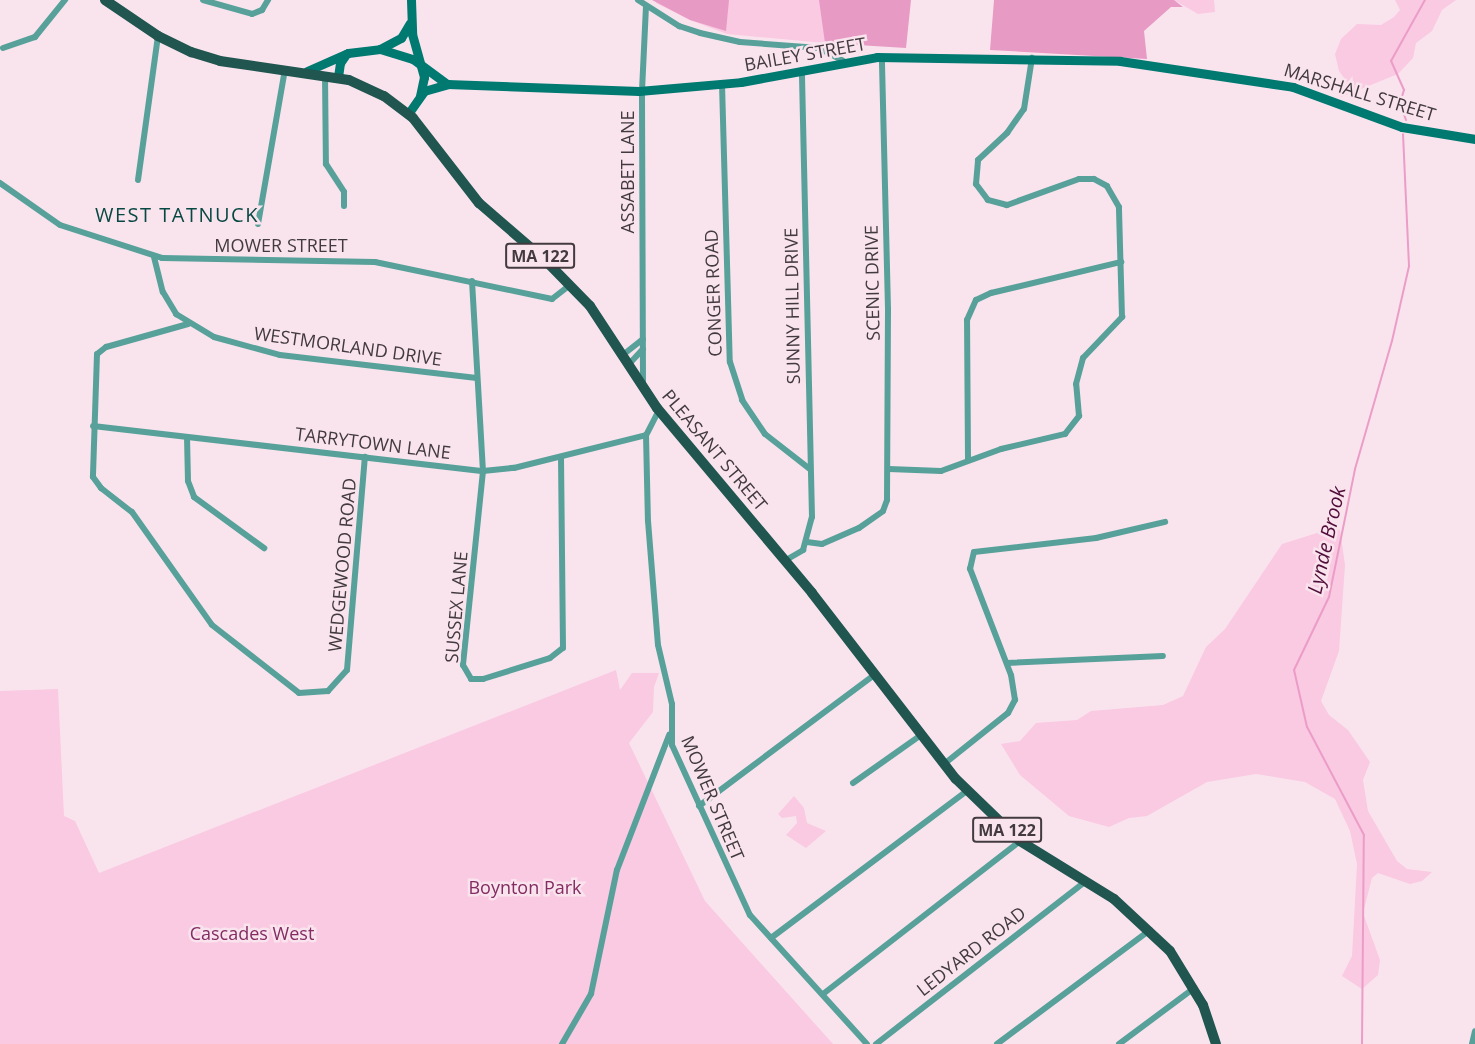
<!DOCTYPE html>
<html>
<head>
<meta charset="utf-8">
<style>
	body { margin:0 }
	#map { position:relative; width:1475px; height:1044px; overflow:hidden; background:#f9e4ee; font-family:"Open Sans",sans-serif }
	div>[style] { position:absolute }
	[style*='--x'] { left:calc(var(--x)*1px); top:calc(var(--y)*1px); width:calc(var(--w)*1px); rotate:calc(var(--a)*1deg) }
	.green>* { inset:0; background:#fac9e2 }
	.forest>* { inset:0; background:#e79ac4 }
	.stream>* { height:2px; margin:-1px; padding:0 1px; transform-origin:1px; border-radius:1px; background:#eb9dc7 }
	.street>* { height:6px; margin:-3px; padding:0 3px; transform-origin:3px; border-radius:3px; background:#58a19a }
	.secondary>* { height:9px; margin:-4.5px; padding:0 4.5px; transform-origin:4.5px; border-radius:4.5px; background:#007971 }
	.primary>* { height:10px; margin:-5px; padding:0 5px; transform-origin:5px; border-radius:5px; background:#205550 }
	span { translate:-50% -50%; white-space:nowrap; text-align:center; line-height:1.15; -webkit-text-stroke:5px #f9e4ee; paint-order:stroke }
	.shield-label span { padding:2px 4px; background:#f9e4ee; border:2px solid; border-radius:4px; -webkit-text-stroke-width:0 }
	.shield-label { font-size:16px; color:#423a3e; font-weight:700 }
	.street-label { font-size:18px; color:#423a3e }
	.park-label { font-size:18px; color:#842b62 }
	.neighbourhood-label { font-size:20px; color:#084843; letter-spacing:1.5px }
	.water-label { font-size:20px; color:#510d39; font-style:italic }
</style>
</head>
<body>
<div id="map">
	<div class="green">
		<div style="clip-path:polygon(657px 0,827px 0,825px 43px,727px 34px,690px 20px,656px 3px)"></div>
		<div style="clip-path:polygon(1174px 0,1214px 0,1215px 12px,1198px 14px)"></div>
		<div style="clip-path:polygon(1395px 0,1456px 0,1442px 10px,1432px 31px,1416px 43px,1413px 58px,1398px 74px,1341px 97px,1347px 82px,1339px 71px,1335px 54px,1341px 39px,1357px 24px,1381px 25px,1394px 17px,1400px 10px)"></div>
		<div style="clip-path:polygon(1336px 527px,1340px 530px,1345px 565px,1339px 651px,1321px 701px,1329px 715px,1348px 730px,1370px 762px,1363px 780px,1368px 811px,1397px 861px,1407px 869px,1432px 872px,1422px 881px,1410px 884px,1378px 873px,1372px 878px,1363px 913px,1380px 960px,1378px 975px,1362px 989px,1342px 976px,1352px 956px,1357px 864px,1350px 831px,1335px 799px,1305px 782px,1256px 774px,1207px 782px,1147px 816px,1129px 818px,1109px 827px,1069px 816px,1020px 775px,1001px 744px,1020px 741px,1036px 723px,1077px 720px,1091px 711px,1163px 705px,1183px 696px,1206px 647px,1225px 629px,1282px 544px)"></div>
		<div style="clip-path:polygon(616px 670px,620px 690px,632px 673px,659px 673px,654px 687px,653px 712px,629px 743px,705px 901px,833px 1044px,0 1044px,0 691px,58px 689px,64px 816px,75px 821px,99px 873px)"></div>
		<div style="clip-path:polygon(794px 796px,804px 808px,807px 823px,826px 831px,806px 848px,786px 835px,797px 823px,796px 816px,782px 818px,778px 814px)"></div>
	</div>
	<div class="forest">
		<div style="clip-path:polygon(652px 0,729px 0,726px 31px,690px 20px)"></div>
		<div style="clip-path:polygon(819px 0,911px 0,906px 48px,825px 43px)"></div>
		<div style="clip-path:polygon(994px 0,1174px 0,1183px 7px,1171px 7px,1144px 31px,1147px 59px,990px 50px)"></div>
	</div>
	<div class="stream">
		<div style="--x:1406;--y:120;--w:18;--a:-109"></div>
		<div style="--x:1400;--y:103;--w:14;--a:-73"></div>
		<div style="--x:1404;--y:90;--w:32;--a:-114"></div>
		<div style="--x:1391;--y:61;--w:70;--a:-60.9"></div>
		<div style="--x:1362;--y:1044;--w:209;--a:-89.5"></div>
		<div style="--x:1364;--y:835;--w:122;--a:-117.8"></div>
		<div style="--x:1307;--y:727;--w:58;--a:-102.8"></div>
		<div style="--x:1294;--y:670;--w:81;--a:-64.4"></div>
		<div style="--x:1329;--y:597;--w:131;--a:-78.5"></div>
		<div style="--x:1355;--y:469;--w:133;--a:-73.9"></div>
		<div style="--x:1392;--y:341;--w:77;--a:-77.2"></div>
		<div style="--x:1409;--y:266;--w:132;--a:-92.6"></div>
	</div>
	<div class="street">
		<div style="--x:203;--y:0;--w:51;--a:15.9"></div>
		<div style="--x:252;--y:14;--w:11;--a:-22"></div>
		<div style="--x:262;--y:10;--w:12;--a:-59"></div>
		<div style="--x:638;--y:0;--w:49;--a:32.4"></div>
		<div style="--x:679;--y:26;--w:22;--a:18"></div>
		<div style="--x:700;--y:33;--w:41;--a:12.7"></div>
		<div style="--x:740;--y:42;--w:79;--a:4.3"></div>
		<div style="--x:819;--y:48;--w:27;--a:28"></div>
		<div style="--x:3;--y:48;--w:34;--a:-19"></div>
		<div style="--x:35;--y:37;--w:48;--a:-51"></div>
		<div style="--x:325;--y:75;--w:89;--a:89.4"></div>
		<div style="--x:326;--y:164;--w:33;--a:57"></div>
		<div style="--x:344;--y:192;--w:14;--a:90"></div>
		<div style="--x:722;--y:84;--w:278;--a:88.4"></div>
		<div style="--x:730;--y:362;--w:40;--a:72"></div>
		<div style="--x:742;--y:400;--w:41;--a:55.9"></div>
		<div style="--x:765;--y:434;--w:57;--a:37.9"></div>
		<div style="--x:138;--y:180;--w:145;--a:-82.1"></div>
		<div style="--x:0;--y:183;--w:73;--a:35"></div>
		<div style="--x:60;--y:225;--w:107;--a:17.9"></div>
		<div style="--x:162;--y:258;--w:213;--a:1.1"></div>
		<div style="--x:375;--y:262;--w:181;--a:11.8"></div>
		<div style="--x:552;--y:299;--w:23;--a:-38"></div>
		<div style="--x:258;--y:224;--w:157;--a:-80.1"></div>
		<div style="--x:154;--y:257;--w:36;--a:76"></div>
		<div style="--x:163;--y:292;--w:26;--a:59"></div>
		<div style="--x:176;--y:314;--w:44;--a:31.2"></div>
		<div style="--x:214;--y:337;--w:68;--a:15.3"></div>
		<div style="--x:280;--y:355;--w:198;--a:6.7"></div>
		<div style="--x:472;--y:281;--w:190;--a:86.7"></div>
		<div style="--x:483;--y:471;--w:195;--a:95.9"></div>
		<div style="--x:463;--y:665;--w:16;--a:60"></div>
		<div style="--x:471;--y:679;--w:12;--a:0"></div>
		<div style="--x:483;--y:679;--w:70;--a:-17.4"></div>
		<div style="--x:550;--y:658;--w:16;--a:-38"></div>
		<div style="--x:563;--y:648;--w:191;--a:-90.6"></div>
		<div style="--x:188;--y:324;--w:85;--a:164.3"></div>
		<div style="--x:106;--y:347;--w:11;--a:142"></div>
		<div style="--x:97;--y:354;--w:123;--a:91.9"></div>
		<div style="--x:93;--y:477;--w:14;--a:54"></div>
		<div style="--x:101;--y:488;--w:39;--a:38"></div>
		<div style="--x:132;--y:512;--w:138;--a:54.7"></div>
		<div style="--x:212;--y:625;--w:110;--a:38"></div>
		<div style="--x:299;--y:693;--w:29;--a:-4"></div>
		<div style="--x:328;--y:691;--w:28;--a:-48"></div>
		<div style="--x:347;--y:670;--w:214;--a:-85.2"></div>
		<div style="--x:624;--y:354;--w:24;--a:-38"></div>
		<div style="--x:630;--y:363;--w:19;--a:-47"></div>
		<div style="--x:643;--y:384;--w:293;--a:-90.2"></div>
		<div style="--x:642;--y:91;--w:84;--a:-87.3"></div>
		<div style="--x:659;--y:410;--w:28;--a:117"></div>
		<div style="--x:646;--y:435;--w:86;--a:88.7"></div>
		<div style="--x:648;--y:521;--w:124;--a:85.4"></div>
		<div style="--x:658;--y:645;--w:61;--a:76.7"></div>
		<div style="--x:672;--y:704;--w:41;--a:90"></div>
		<div style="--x:672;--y:745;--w:187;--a:65.4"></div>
		<div style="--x:750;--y:915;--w:174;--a:47.8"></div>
		<div style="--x:93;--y:426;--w:393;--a:6.6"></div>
		<div style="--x:483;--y:471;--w:31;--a:-6"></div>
		<div style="--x:514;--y:468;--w:136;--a:-14"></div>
		<div style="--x:187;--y:437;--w:44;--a:88.7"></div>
		<div style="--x:188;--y:481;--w:17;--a:69"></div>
		<div style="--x:194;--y:497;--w:87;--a:36.1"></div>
		<div style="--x:968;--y:459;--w:139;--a:-90.4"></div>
		<div style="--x:967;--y:320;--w:22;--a:-66"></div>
		<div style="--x:976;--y:300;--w:17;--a:-25"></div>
		<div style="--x:991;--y:293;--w:134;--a:-13.4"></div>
		<div style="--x:889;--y:469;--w:52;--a:2.2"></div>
		<div style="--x:941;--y:471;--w:64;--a:-20.1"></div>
		<div style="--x:1001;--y:449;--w:66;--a:-13.2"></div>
		<div style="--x:1065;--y:434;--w:23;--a:-52"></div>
		<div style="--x:1079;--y:416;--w:32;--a:-95"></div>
		<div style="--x:1076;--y:384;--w:27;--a:-75"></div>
		<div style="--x:1083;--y:358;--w:57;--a:-46.4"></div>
		<div style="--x:1122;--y:317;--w:110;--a:-91.6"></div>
		<div style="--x:1119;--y:207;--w:24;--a:-120"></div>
		<div style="--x:1107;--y:186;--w:15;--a:-152"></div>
		<div style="--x:1094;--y:179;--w:15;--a:180"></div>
		<div style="--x:1079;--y:179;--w:77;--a:160.1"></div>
		<div style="--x:1007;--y:205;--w:20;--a:-165"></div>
		<div style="--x:988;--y:200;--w:20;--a:-127"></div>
		<div style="--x:976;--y:184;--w:24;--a:-85"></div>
		<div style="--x:978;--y:160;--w:40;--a:-43"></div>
		<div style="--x:1007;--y:133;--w:29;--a:-55"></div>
		<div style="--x:1024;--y:109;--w:52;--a:-81.1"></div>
		<div style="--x:807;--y:542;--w:15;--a:8"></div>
		<div style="--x:822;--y:544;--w:40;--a:-23.4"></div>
		<div style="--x:859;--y:528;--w:29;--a:-35"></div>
		<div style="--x:883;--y:511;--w:12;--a:-70"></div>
		<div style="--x:887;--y:500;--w:191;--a:-89.7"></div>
		<div style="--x:888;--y:309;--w:252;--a:-91.4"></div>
		<div style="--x:786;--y:560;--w:20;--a:-30"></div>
		<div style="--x:803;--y:550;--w:34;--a:-75"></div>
		<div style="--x:812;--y:517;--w:447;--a:-91.3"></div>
		<div style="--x:1007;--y:663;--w:156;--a:-2.6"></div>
		<div style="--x:944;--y:764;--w:82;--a:-38.6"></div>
		<div style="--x:1008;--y:713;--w:15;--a:-62"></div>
		<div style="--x:1015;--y:700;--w:25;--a:-99"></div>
		<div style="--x:1011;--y:675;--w:114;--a:-111.1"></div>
		<div style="--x:970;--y:569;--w:17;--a:-77"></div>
		<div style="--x:974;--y:552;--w:123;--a:-6.5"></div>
		<div style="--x:1096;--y:538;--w:71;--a:-13.1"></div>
		<div style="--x:853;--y:783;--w:83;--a:-35.2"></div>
		<div style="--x:699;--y:806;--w:219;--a:-36.8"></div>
		<div style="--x:771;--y:938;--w:245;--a:-36.9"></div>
		<div style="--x:823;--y:994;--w:249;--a:-37.8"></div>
		<div style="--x:562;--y:1044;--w:58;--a:-59.9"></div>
		<div style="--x:591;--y:994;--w:127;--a:-78.2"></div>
		<div style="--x:617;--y:870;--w:145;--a:-68.9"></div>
		<div style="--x:876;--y:1044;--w:264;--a:-37.8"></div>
		<div style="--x:997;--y:1044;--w:191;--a:-36.7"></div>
		<div style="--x:1119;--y:1044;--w:94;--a:-36.7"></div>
		<div style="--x:1472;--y:1044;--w:13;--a:-77"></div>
	</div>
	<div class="secondary">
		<div style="--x:411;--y:0;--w:34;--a:88"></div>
		<div style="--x:412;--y:34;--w:45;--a:74.4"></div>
		<div style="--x:424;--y:77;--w:19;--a:102"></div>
		<div style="--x:380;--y:49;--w:24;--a:-28"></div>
		<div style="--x:401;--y:38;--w:17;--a:-59"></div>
		<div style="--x:307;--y:71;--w:45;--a:-23.7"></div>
		<div style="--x:348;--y:53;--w:32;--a:-7"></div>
		<div style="--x:380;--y:49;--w:34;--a:17"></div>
		<div style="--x:413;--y:59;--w:42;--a:36.3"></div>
		<div style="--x:447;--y:84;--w:192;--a:2.1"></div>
		<div style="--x:639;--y:91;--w:102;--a:-5"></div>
		<div style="--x:741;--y:82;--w:138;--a:-10.4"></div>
		<div style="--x:877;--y:57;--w:243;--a:0.9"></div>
		<div style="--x:1120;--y:61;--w:175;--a:8.5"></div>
		<div style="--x:1293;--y:87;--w:116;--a:20.2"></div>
		<div style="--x:1402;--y:127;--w:74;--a:9.3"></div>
		<div style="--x:338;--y:77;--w:14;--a:-82"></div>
		<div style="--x:340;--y:63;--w:11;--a:-56"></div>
		<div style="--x:408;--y:114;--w:28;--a:-55"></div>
		<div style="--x:424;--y:91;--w:25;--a:-16"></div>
	</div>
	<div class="primary">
		<div style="--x:105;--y:0;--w:64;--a:34.2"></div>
		<div style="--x:158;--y:36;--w:37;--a:26"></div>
		<div style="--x:191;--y:52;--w:30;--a:17"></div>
		<div style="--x:220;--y:61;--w:130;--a:8.4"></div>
		<div style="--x:349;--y:80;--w:38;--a:25"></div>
		<div style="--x:384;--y:96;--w:36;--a:37"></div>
		<div style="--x:413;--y:118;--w:108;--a:52.2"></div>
		<div style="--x:479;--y:203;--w:87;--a:40.8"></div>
		<div style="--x:545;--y:260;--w:64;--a:45.6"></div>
		<div style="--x:590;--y:306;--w:122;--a:56.7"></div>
		<div style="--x:657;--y:408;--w:241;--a:50"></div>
		<div style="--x:812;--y:593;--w:235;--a:52.3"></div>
		<div style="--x:956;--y:779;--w:89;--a:44.1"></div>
		<div style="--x:1020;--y:841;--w:110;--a:31.7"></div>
		<div style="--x:1114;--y:899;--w:76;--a:42.9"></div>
		<div style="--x:1170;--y:951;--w:63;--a:58.6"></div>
		<div style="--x:1203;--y:1005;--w:41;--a:71.6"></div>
	</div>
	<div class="shield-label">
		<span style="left:540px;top:256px">MA 122</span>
		<span style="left:1007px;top:830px">MA 122</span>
	</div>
	<div class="street-label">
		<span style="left:805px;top:54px;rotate:-10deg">BAILEY STREET</span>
		<span style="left:1360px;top:92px;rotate:17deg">MARSHALL STREET</span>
		<span style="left:627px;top:172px;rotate:-90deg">ASSABET LANE</span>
		<span style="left:281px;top:245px">MOWER STREET</span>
		<span style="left:872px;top:283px;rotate:-91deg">SCENIC DRIVE</span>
		<span style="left:713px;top:293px;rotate:-92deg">CONGER ROAD</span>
		<span style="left:792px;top:306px;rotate:-91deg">SUNNY HILL DRIVE</span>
		<span style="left:348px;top:346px;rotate:8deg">WESTMORLAND DRIVE</span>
		<span style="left:373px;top:443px;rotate:7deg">TARRYTOWN LANE</span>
		<span style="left:715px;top:450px;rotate:50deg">PLEASANT STREET</span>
		<span style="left:342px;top:565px;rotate:-85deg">WEDGEWOOD ROAD</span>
		<span style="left:456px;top:607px;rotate:-85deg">SUSSEX LANE</span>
		<span style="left:713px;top:798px;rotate:67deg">MOWER STREET</span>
		<span style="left:971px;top:951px;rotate:-38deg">LEDYARD ROAD</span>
	</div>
	<div class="park-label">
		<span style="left:525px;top:887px">Boynton Park</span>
		<span style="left:252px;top:933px">Cascades West</span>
	</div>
	<div class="neighbourhood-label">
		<span style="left:177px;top:214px">WEST TATNUCK</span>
	</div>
	<div class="water-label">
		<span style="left:1326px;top:540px;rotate:-77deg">Lynde Brook</span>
	</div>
</div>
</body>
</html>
